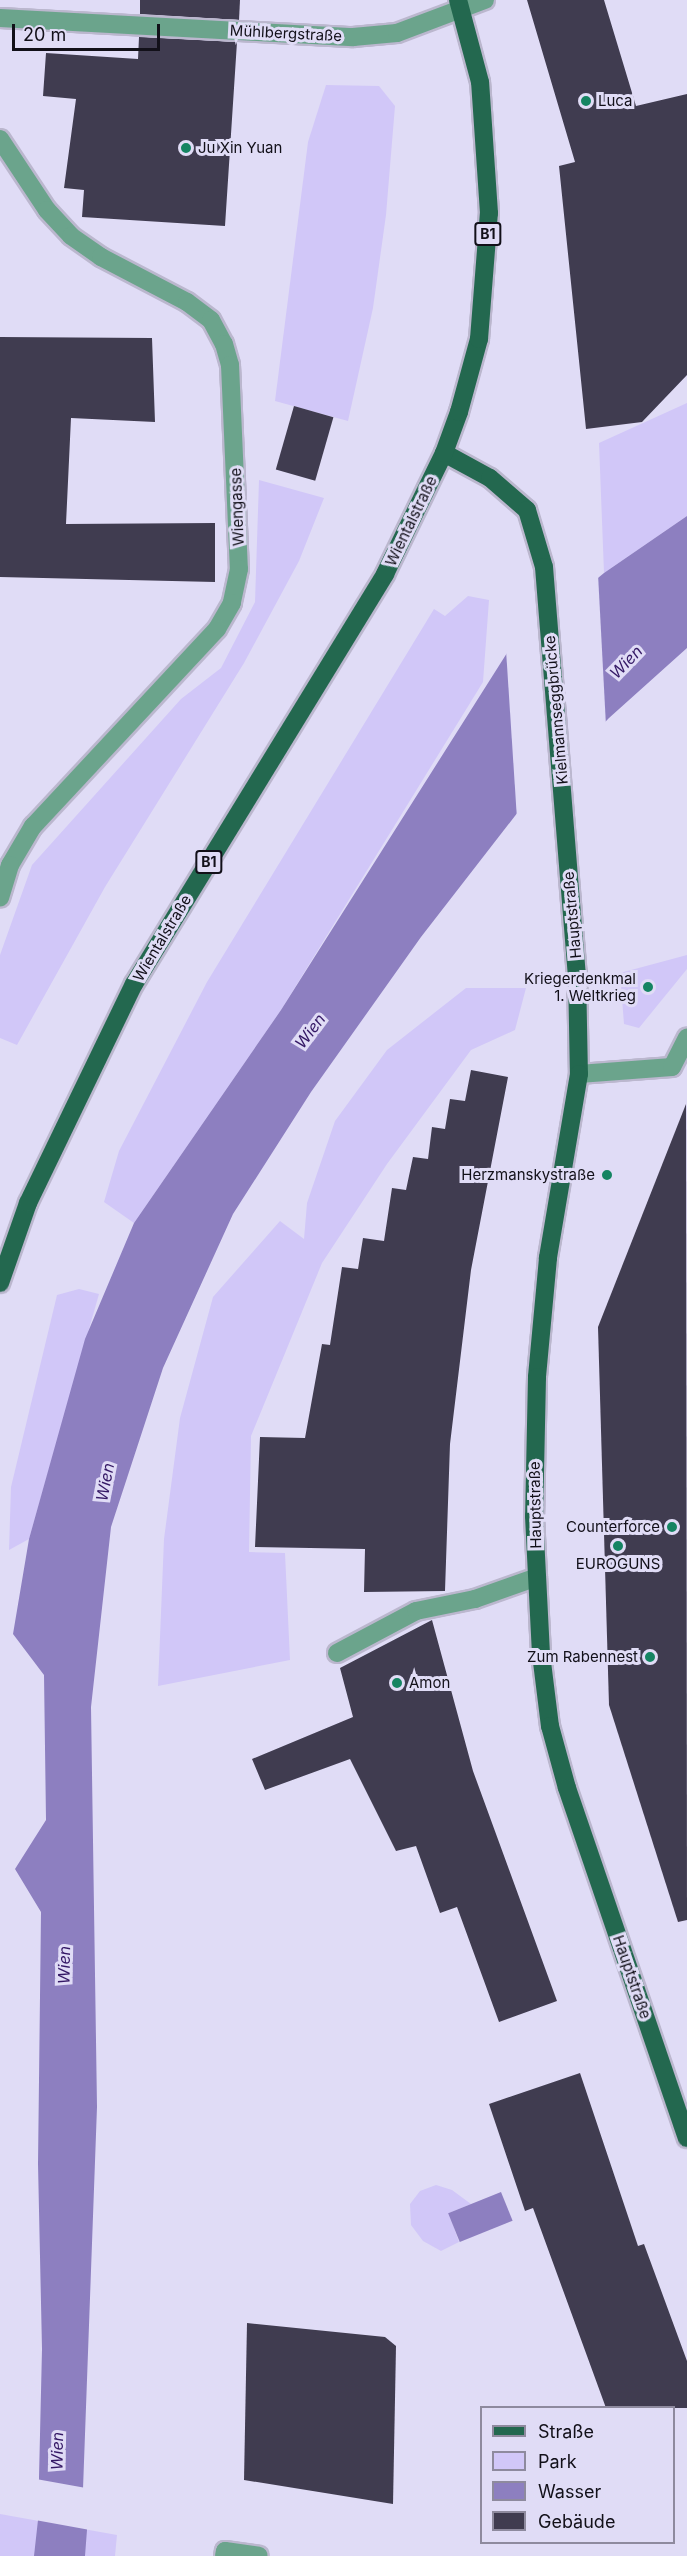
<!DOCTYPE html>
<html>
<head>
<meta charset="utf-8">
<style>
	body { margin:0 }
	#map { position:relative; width:687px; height:2556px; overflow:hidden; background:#e0dcf6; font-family:Inter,sans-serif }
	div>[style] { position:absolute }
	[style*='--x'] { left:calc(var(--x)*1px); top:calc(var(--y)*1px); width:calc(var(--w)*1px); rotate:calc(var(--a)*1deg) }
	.green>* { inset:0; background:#d1c7f8 }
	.water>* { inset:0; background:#8d7fc0; transform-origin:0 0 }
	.pier>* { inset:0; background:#e0dcf6 }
	.building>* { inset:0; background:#403c50; transform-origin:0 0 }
	.roads { filter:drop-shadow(2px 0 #bbb7ce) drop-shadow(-2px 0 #bbb7ce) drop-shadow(0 2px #bbb7ce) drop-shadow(0 -2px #bbb7ce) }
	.minor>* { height:18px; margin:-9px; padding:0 9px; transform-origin:9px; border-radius:9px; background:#6ba48c }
	.major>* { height:18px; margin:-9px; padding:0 9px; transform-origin:9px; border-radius:9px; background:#23684f }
	.dots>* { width:16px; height:16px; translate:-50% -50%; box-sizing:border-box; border:3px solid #e0dcf6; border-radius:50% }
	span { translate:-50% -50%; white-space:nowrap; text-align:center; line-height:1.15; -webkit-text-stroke:6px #e0dcf6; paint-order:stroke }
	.shield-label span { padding:2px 4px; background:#e0dcf6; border:2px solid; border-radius:4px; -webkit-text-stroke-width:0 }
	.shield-label { font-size:14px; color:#121019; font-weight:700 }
	.street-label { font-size:15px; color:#121019 }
	.poi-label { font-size:15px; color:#121019 }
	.left { translate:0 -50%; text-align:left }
	.right { translate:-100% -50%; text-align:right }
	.water-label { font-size:16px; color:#341865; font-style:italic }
	.legend { position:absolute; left:480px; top:2406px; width:195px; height:138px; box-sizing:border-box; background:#e0dcf6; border:2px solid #8e8a9e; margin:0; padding:8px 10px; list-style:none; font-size:18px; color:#121019 }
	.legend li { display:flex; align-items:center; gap:12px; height:30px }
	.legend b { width:30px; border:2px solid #8e8a9e }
	.scale { position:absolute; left:12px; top:24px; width:148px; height:27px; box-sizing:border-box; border:3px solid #121019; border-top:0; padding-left:8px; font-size:18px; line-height:21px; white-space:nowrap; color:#121019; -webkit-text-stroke:4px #e0dcf6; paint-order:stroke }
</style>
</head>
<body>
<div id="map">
	<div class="green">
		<div style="clip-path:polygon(326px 85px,379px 86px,395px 106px,386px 215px,373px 308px,348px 421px,275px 401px,308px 142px)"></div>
		<div style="clip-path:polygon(687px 403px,687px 516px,604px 573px,599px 443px)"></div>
		<div style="clip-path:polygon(259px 480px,324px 498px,299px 561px,244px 663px,105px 887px,17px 1045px,0 1038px,0 955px,32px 865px,181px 699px,221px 668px,255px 602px)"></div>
		<div style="clip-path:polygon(468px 596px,489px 600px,483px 682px,281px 1010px,134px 1223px,104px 1202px,119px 1151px,207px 982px,434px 609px,445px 616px)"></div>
		<div style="clip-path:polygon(687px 955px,687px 969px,639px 1028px,624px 1024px,620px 973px)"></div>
		<div style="clip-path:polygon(466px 988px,526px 988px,515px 1030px,471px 1050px,387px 1164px,322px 1263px,251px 1436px,249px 1552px,285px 1553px,290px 1660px,158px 1686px,164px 1539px,180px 1418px,213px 1297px,280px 1221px,304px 1239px,307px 1203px,335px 1121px,387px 1050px)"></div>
		<div style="clip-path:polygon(79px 1289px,99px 1294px,29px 1539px,9px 1550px,11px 1487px,57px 1295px)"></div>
		<div style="clip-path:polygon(436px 2185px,452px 2190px,471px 2204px,449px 2213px,459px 2242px,441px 2251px,423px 2241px,411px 2225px,410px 2204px,420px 2191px)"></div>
		<div style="clip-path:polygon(0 2514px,117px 2535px,115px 2556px,0 2556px)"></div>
	</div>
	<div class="water">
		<div style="clip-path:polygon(687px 516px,687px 648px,609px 718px,518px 812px,421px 937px,311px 1092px,233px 1214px,163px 1368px,111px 1527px,91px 1707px,97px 2107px,83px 2489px,87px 2530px,85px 2556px,34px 2556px,38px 2520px,42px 2349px,38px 2164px,41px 1912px,15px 1869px,46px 1820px,44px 1675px,13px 1634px,29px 1539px,85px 1339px,134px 1223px,281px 1010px,507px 653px,604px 573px)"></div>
		<div style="left:501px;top:2192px;width:31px;height:57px;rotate:68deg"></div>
	</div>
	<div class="pier">
		<div style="clip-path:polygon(598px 574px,606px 726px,517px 819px,506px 650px)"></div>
		<div style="clip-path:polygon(36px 2479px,86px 2488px,90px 2530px,35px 2520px)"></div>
	</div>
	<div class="building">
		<div style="clip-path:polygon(140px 0,240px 0,239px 20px,140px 14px)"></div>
		<div style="clip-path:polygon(527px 0,604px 0,636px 106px,687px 94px,687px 375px,642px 422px,586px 429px,559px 166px,575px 162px)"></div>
		<div style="clip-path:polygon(139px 37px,237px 42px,225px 226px,82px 217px,84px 190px,64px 188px,76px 99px,43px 96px,46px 53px,138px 59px)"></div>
		<div style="clip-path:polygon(0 337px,152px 338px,155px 422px,71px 418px,66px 524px,215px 523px,215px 582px,0 577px)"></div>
		<div style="left:294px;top:406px;width:41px;height:66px;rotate:16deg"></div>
		<div style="clip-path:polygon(471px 1070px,508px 1077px,471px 1270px,450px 1444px,445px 1591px,364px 1592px,365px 1549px,255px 1547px,260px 1437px,305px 1438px,322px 1344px,330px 1345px,342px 1267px,358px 1269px,363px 1238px,384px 1241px,392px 1188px,406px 1190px,413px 1157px,428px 1159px,432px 1127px,445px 1129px,450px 1099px,465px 1101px)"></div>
		<div style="clip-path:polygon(686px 1104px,687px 1920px,678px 1922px,609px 1705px,598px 1327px)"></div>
		<div style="clip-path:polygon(432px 1620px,473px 1771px,557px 2001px,499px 2022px,457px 1907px,440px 1913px,416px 1846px,396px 1851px,350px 1759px,265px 1790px,252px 1759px,353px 1717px,340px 1668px)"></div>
		<div style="clip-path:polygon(580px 2073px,638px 2246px,644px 2244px,687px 2361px,687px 2408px,606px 2408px,533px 2208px,525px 2211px,489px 2104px)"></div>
		<div style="clip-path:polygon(247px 2323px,385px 2337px,396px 2346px,393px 2504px,244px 2480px)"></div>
	</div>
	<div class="roads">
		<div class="minor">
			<div style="--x:0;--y:18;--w:354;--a:3.1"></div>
			<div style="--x:353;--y:37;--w:44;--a:-5.2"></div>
			<div style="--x:397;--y:33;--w:94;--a:-20.6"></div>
			<div style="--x:0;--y:139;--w:85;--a:56.5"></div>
			<div style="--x:47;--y:210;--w:35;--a:47"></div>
			<div style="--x:71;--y:236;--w:37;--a:35"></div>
			<div style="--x:101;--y:257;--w:97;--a:27.6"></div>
			<div style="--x:187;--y:302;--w:30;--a:37"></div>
			<div style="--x:211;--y:320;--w:27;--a:62"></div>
			<div style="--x:224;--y:344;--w:22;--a:74"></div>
			<div style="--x:230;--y:365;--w:204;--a:87.5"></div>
			<div style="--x:239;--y:569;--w:35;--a:102"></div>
			<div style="--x:232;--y:603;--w:30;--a:120"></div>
			<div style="--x:217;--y:629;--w:270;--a:133"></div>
			<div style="--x:33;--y:826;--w:45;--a:120.5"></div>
			<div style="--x:10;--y:865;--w:34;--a:107"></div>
			<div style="--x:579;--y:1074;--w:93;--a:-4.3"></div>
			<div style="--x:672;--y:1067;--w:33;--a:-63"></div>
			<div style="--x:337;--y:1653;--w:89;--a:-28"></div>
			<div style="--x:416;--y:1611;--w:60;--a:-11.5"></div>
			<div style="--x:475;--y:1599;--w:66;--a:-19.5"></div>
			<div style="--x:224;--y:2556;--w:5;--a:-79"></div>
			<div style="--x:225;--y:2551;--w:34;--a:8"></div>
		</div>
		<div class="major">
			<div style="--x:444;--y:453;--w:52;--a:28.5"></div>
			<div style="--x:490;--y:478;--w:49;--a:40.9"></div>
			<div style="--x:527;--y:510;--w:59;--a:73.4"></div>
			<div style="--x:544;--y:567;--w:407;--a:85.4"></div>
			<div style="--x:577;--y:973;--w:101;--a:88.9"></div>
			<div style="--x:579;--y:1074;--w:187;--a:99.6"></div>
			<div style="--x:548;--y:1258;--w:120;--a:95.3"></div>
			<div style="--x:537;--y:1377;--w:139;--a:91.2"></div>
			<div style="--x:534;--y:1516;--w:138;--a:87.1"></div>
			<div style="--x:541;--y:1654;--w:73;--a:82.9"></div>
			<div style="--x:550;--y:1726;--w:64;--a:74.7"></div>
			<div style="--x:567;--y:1788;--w:370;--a:71.1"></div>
			<div style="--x:0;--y:1283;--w:85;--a:-70.7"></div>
			<div style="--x:28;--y:1203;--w:243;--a:-64.2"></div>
			<div style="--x:134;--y:984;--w:481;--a:-58.5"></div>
			<div style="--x:385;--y:574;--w:135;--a:-64"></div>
			<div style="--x:444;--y:453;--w:44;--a:-69.9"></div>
			<div style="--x:459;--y:412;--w:76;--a:-74.7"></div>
			<div style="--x:479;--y:339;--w:126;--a:-85.5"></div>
			<div style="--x:489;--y:213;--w:131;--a:-93.9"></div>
			<div style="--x:480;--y:82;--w:85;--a:-105"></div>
		</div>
	</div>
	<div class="dots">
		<div style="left:586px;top:101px;background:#158462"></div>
		<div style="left:186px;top:148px;background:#158462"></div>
		<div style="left:648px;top:987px;background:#158462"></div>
		<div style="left:607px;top:1175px;background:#158462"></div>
		<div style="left:672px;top:1527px;background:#158462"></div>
		<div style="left:618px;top:1546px;background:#158462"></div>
		<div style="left:650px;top:1657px;background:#158462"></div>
		<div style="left:397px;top:1683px;background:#158462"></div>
	</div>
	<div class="shield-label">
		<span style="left:488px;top:234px">B1</span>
		<span style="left:209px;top:862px">B1</span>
	</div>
	<div class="street-label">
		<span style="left:286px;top:33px;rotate:3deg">Mühlbergstraße</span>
		<span style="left:237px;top:507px;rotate:-92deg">Wiengasse</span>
		<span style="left:411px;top:521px;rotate:-64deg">Wientalstraße</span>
		<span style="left:556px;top:710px;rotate:-95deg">Kielmannseggbrücke</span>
		<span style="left:572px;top:915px;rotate:-95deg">Hauptstraße</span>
		<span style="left:162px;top:938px;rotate:-59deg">Wientalstraße</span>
		<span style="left:535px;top:1505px;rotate:-91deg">Hauptstraße</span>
		<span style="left:632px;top:1977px;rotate:71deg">Hauptstraße</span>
	</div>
	<div class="poi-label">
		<span class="left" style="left:598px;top:101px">Luca</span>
		<span class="left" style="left:198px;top:148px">Ju Xin Yuan</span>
		<span class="right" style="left:636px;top:987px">Kriegerdenkmal<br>1. Weltkrieg</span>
		<span class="right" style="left:595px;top:1175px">Herzmanskystraße</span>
		<span class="right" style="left:660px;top:1527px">Counterforce</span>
		<span style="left:618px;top:1564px">EUROGUNS</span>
		<span class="right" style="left:638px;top:1657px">Zum Rabennest</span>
		<span class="left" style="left:409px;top:1683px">Amon</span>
	</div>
	<div class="water-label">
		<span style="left:626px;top:662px;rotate:-46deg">Wien</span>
		<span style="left:310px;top:1031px;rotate:-53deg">Wien</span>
		<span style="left:105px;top:1482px;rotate:-79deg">Wien</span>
		<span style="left:64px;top:1965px;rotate:-89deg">Wien</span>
		<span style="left:57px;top:2451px;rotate:-89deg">Wien</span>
	</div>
	<ul class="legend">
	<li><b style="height:8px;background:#23684f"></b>Straße</li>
	<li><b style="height:16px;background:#d1c7f8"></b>Park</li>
	<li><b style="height:16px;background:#8d7fc0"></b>Wasser</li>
	<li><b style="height:16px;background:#403c50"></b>Gebäude</li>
	</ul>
	<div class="scale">20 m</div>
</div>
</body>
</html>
